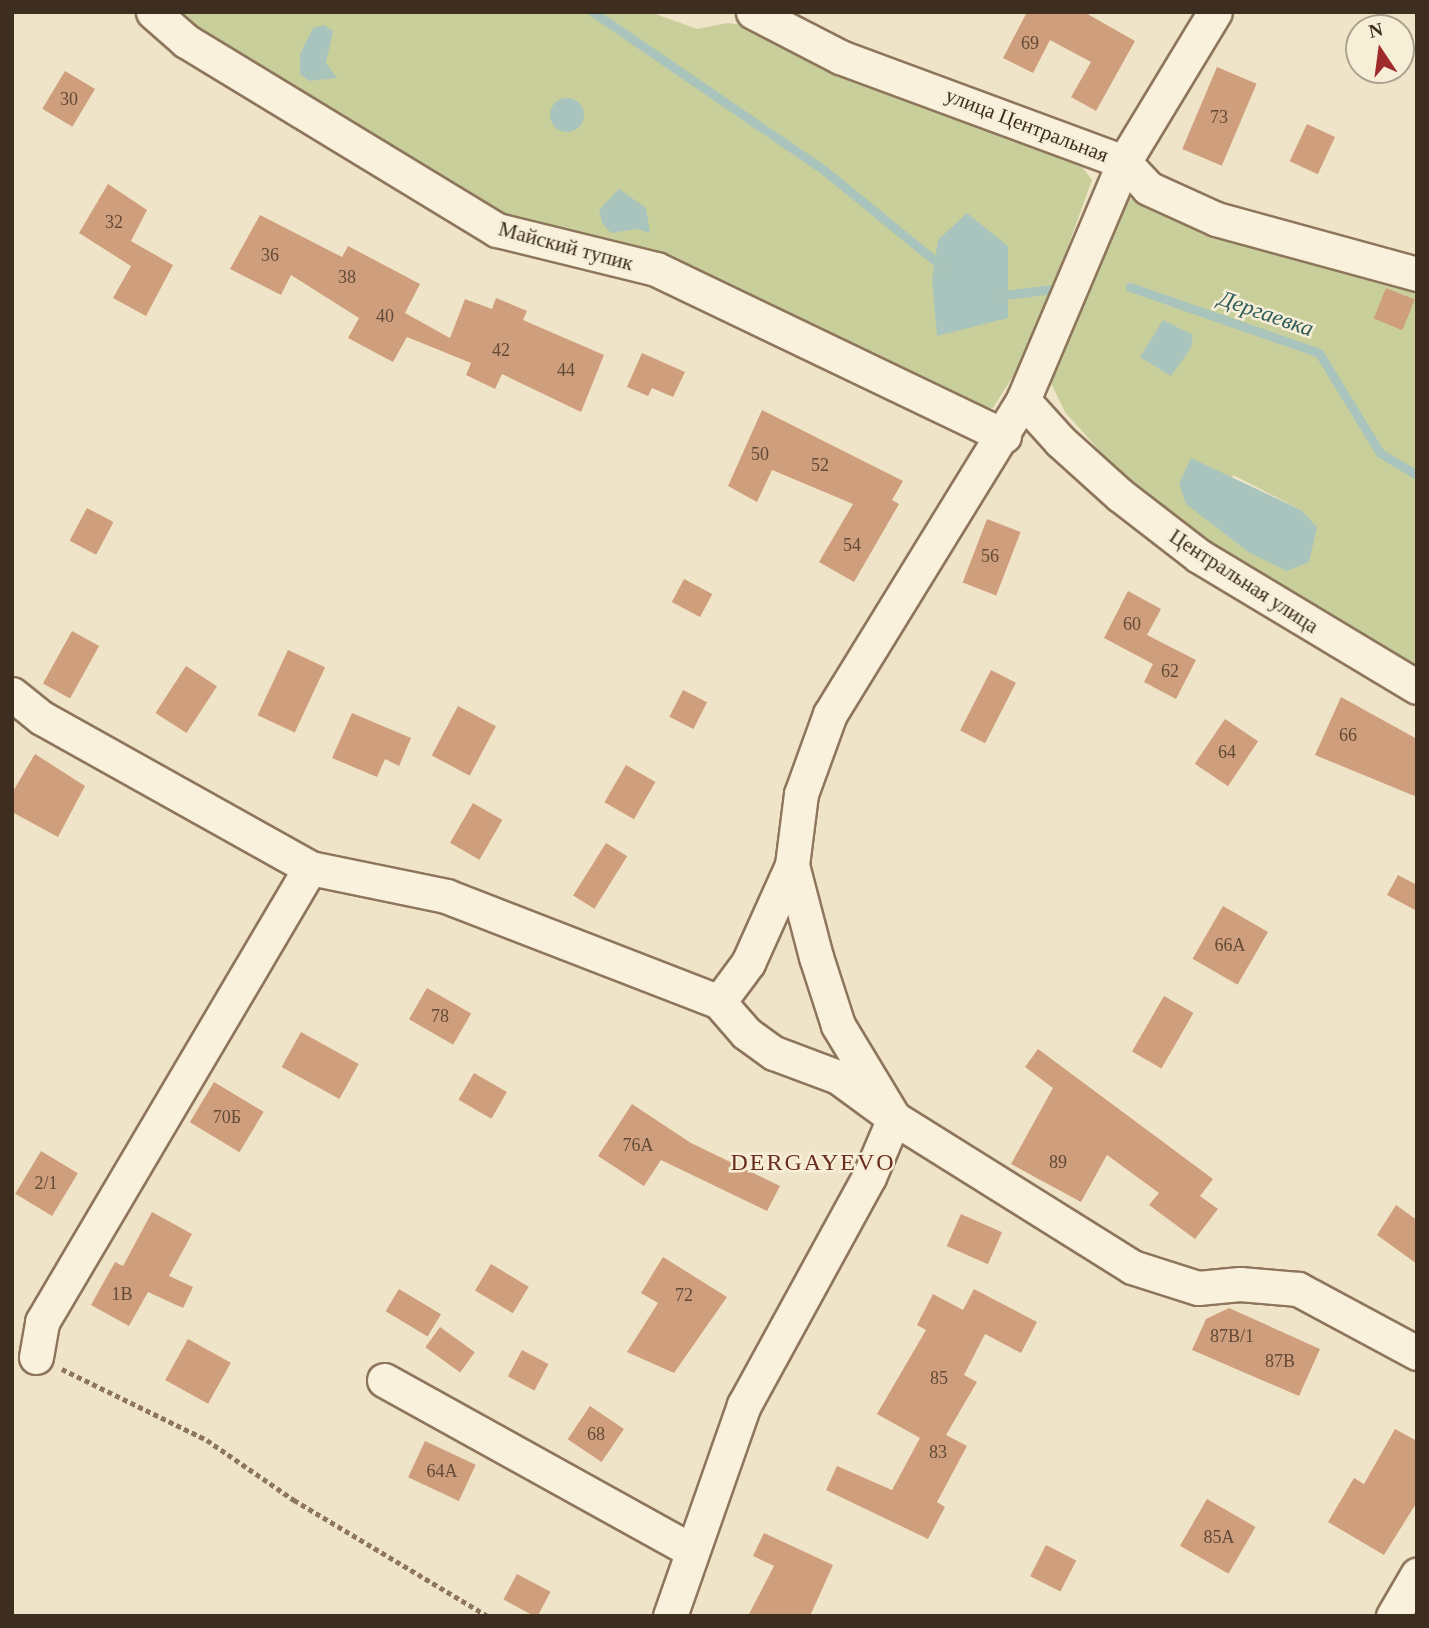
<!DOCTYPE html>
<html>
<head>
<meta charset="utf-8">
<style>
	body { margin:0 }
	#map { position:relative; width:1429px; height:1628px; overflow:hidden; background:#f0e4c8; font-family:Georgia,serif }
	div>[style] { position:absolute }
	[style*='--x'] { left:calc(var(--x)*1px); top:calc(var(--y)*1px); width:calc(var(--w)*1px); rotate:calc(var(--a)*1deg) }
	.green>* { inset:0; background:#c9cf9b }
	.water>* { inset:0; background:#a9c4bc }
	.round { border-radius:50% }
	.stream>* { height:9px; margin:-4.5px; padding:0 4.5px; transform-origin:4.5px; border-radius:4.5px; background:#a9c4bc }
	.building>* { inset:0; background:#cf9f7d; transform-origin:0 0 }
	.path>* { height:4.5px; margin-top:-2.25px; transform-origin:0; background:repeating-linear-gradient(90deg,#8d765c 0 5px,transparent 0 8.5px) }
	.roads { filter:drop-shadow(2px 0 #8d765c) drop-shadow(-2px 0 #8d765c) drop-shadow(0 2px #8d765c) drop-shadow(0 -2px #8d765c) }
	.minor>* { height:33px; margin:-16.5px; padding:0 16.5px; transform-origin:16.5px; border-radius:16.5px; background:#faf1dc }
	span { translate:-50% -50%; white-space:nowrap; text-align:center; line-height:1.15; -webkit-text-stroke:5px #f7eed8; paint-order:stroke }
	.number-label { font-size:18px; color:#624a37 }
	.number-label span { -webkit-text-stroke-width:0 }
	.street-label { font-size:21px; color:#3d2e20 }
	.water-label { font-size:23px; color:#2f5d5a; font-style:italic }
	.quarter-label { font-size:24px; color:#6b2e1e; letter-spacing:2px }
	.frame { position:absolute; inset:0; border:14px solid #3d2e20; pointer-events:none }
	.north { position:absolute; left:1345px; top:14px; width:70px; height:70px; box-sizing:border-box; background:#f7eed8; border:2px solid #ada18e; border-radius:50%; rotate:347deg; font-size:19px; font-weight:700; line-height:28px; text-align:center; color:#3d2e20 }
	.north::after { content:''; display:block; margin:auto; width:24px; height:32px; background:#9e2a2b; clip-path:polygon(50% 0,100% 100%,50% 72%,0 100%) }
</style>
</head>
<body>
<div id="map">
	<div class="green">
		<div style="clip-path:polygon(173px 12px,650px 12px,697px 29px,728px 23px,769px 28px,1017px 142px,1080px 164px,1092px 180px,1032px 346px,993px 408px,960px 405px,500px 221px,255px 70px)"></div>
		<div style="clip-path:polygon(evenodd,1128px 198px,1372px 271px,1417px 292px,1417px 669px,1331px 623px,1293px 590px,1270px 582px,1133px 488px,1065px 412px,1051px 383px,1128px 198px,1233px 475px,1301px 510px,1248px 552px,1221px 527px,1233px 475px)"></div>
	</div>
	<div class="water">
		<div style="clip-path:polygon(324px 25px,333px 31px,326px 63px,337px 78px,309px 81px,300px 74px,300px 54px,313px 28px)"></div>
		<div class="round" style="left:550px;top:98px;width:34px;height:34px"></div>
		<div style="clip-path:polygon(619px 189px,646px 208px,650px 233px,636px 229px,611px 233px,602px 223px,599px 210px)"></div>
		<div style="clip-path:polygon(967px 213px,1008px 246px,1008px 318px,937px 336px,932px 280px,938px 240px)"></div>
		<div style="clip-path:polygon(1163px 320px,1193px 335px,1191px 348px,1171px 376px,1140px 357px)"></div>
		<div style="clip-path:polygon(1191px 458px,1301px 510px,1317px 527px,1309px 562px,1287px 571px,1248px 552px,1186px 504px,1179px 484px)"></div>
	</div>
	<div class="stream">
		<div style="--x:593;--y:12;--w:281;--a:34.4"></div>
		<div style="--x:825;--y:171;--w:154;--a:39.2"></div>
		<div style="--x:1130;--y:287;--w:200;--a:19.2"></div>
		<div style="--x:1319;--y:353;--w:117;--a:58.6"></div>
		<div style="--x:1380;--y:453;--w:43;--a:30.7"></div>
		<div style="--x:996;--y:296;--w:66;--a:-6.9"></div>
	</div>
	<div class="building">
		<div style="clip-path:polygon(1027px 12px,1084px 12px,1135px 41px,1096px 111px,1071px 97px,1091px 62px,1050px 40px,1033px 73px,1003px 58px)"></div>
		<div style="left:1217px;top:67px;width:43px;height:89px;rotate:23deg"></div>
		<div style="left:65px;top:71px;width:35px;height:44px;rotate:31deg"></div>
		<div style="left:1307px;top:124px;width:31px;height:41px;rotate:25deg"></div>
		<div style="clip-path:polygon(108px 184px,147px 210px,131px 241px,173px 265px,146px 316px,113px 298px,131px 266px,79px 233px)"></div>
		<div style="clip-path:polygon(260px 215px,342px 257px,348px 246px,420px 284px,405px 313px,450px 338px,465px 299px,492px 309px,496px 298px,527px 311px,523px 320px,604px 355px,581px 412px,502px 374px,495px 389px,466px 375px,471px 363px,407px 337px,393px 362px,348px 338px,359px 318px,291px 275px,281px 295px,230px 269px)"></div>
		<div style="left:1386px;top:288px;width:31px;height:33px;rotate:22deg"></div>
		<div style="clip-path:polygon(642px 353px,685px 372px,673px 397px,652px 388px,648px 396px,627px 387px)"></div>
		<div style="clip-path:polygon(762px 410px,903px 481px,892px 500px,899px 504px,854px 582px,819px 562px,853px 504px,772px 470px,757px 502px,728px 486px)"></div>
		<div style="left:87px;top:508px;width:30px;height:37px;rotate:28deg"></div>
		<div style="left:987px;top:519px;width:36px;height:68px;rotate:21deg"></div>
		<div style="left:684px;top:579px;width:32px;height:26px;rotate:28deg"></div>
		<div style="clip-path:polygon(1128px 591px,1161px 609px,1147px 635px,1196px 660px,1176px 699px,1144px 682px,1153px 664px,1104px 638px)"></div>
		<div style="left:72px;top:631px;width:31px;height:60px;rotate:29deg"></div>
		<div style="left:288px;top:650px;width:41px;height:72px;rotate:25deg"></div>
		<div style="left:186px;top:666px;width:37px;height:56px;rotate:33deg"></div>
		<div style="left:991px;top:670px;width:28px;height:68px;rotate:27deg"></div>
		<div style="left:683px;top:690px;width:27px;height:30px;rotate:27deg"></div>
		<div style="clip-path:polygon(1341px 697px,1417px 739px,1417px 797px,1315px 755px)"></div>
		<div style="left:458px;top:706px;width:43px;height:56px;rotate:28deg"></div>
		<div style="clip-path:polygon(352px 713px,411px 738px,399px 766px,385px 759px,377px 777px,332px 758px)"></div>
		<div style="left:1225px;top:719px;width:40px;height:54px;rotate:34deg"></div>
		<div style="clip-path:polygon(35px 754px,85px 786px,58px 837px,12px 812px,12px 793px)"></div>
		<div style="left:626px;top:765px;width:34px;height:43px;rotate:30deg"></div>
		<div style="left:473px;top:803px;width:34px;height:46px;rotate:30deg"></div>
		<div style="left:606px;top:843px;width:25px;height:62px;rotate:32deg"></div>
		<div style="clip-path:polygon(1398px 875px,1417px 885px,1417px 911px,1387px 895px)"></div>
		<div style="left:1223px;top:906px;width:52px;height:61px;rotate:30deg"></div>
		<div style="left:427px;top:988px;width:51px;height:36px;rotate:30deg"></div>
		<div style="left:1164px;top:996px;width:34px;height:64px;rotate:30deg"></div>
		<div style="left:301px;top:1032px;width:66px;height:40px;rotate:29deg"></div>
		<div style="clip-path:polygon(1038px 1049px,1213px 1179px,1200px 1196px,1218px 1209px,1195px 1239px,1149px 1205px,1159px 1193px,1107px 1155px,1081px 1202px,1011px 1164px,1053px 1088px,1025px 1067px)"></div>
		<div style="left:474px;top:1073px;width:38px;height:31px;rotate:30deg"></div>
		<div style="left:214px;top:1082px;width:58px;height:47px;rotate:31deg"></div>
		<div style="clip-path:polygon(632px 1104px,691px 1143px,780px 1186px,767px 1211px,661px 1160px,644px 1186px,598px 1156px)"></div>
		<div style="left:41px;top:1151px;width:43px;height:50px;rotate:31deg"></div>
		<div style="clip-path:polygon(1396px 1205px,1417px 1220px,1417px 1264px,1377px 1235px)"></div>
		<div style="clip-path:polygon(152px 1212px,192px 1234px,169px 1276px,193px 1287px,183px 1308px,148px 1292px,129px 1326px,91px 1305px,115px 1262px,123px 1266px)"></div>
		<div style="left:961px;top:1214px;width:45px;height:35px;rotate:24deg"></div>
		<div style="clip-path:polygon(663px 1257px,727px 1297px,674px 1373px,627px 1352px,658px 1303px,641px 1293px)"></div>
		<div style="left:491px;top:1264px;width:44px;height:31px;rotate:31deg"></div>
		<div style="left:399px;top:1289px;width:49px;height:26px;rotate:31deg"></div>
		<div style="clip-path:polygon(974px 1289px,1037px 1322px,1021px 1353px,985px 1334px,964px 1375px,977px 1382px,946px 1435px,967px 1446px,937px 1502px,945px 1507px,928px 1539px,826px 1490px,837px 1466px,892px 1490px,920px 1438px,877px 1414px,926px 1330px,917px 1325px,933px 1294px,963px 1310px)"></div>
		<div style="clip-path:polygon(1229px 1308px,1320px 1349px,1299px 1396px,1192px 1350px,1206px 1319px)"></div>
		<div style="left:440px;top:1327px;width:43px;height:25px;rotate:36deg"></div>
		<div style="left:188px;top:1339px;width:49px;height:47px;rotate:29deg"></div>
		<div style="left:522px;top:1350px;width:30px;height:30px;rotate:28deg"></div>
		<div style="left:590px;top:1406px;width:41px;height:40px;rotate:34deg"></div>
		<div style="clip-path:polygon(1395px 1429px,1417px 1441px,1417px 1502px,1384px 1555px,1328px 1522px,1354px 1478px,1364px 1484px)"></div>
		<div style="left:425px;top:1441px;width:56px;height:40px;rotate:25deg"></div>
		<div style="left:1207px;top:1499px;width:56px;height:54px;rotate:30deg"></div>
		<div style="clip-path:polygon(764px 1533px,833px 1565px,810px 1616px,748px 1616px,774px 1566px,753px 1556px)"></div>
		<div style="left:1046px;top:1545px;width:34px;height:35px;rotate:27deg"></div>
		<div style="left:517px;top:1574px;width:38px;height:29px;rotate:28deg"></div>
	</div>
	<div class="path">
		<div style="--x:62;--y:1369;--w:161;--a:26.1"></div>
		<div style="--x:207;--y:1440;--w:106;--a:34.6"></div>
		<div style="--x:294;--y:1500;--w:226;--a:30.9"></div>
	</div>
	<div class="roads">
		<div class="minor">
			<div style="--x:153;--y:12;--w:44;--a:41.3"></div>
			<div style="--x:186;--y:41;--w:364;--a:31.3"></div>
			<div style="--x:497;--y:230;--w:164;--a:13.8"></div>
			<div style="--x:656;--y:269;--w:386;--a:25.6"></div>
			<div style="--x:753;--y:12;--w:98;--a:27.3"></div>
			<div style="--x:840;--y:57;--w:303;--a:20.3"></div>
			<div style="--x:1124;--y:162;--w:35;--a:47"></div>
			<div style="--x:1148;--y:188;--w:75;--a:24.5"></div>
			<div style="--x:1216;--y:219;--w:208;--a:15.3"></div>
			<div style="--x:1023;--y:400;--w:55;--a:47.9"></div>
			<div style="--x:1060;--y:441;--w:81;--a:42"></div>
			<div style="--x:1120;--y:495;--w:100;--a:37.7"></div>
			<div style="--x:1199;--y:556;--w:254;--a:31"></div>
			<div style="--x:12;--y:694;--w:38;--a:39"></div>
			<div style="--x:42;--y:718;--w:307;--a:29.2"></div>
			<div style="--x:310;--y:868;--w:139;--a:11.6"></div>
			<div style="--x:446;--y:896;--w:293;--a:21.2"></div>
			<div style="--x:719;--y:1002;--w:41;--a:48.9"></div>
			<div style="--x:746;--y:1033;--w:34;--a:36"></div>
			<div style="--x:774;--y:1053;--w:68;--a:20.6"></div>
			<div style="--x:838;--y:1077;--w:69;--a:36.2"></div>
			<div style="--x:894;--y:1118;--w:281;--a:32"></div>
			<div style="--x:1132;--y:1267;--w:69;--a:17.7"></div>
			<div style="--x:1198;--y:1288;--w:42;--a:-5.4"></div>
			<div style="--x:1240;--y:1284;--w:58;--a:4.9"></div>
			<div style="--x:1298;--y:1289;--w:135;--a:28.3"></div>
			<div style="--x:719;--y:1002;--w:49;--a:-53.4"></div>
			<div style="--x:748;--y:963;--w:107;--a:-65.8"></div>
			<div style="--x:36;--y:1357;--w:36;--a:-80"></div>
			<div style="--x:42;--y:1322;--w:527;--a:-59.45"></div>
			<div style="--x:384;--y:1380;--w:352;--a:29"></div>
			<div style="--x:670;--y:1616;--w:224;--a:-70.7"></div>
			<div style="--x:744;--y:1405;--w:260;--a:-61.3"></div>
			<div style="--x:869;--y:1177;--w:64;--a:-67"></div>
			<div style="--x:894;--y:1118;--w:109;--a:-121.1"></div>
			<div style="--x:838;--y:1025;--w:71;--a:-107.9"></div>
			<div style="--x:816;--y:957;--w:95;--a:-104.6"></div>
			<div style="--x:792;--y:865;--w:72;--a:-82.8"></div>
			<div style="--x:801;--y:794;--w:85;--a:-70.1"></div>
			<div style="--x:830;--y:714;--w:369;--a:-58.4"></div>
			<div style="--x:1023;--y:400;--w:259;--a:-67"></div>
			<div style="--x:1124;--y:162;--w:175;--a:-58.8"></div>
			<div style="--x:1393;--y:1616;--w:48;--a:-59.7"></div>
		</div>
	</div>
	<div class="number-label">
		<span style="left:1030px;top:43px">69</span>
		<span style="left:69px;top:99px">30</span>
		<span style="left:1219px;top:117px">73</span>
		<span style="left:114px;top:222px">32</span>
		<span style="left:270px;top:255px">36</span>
		<span style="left:347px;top:277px">38</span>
		<span style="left:385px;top:316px">40</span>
		<span style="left:501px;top:350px">42</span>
		<span style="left:566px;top:370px">44</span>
		<span style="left:760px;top:454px">50</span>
		<span style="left:820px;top:465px">52</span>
		<span style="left:852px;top:545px">54</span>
		<span style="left:990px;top:556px">56</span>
		<span style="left:1132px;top:624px">60</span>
		<span style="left:1170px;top:671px">62</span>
		<span style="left:1348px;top:735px">66</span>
		<span style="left:1227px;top:752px">64</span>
		<span style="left:1230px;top:945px">66А</span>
		<span style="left:440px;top:1016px">78</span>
		<span style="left:227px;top:1117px">70Б</span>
		<span style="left:638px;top:1145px">76А</span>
		<span style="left:1058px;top:1162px">89</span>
		<span style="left:46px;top:1183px">2/1</span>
		<span style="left:122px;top:1294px">1В</span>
		<span style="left:684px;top:1295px">72</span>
		<span style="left:1232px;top:1336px">87В/1</span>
		<span style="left:1280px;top:1361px">87В</span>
		<span style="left:939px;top:1378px">85</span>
		<span style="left:596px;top:1434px">68</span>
		<span style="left:938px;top:1452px">83</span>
		<span style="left:442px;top:1471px">64А</span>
		<span style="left:1219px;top:1537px">85А</span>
	</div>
	<div class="street-label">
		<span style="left:1027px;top:125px;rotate:21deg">улица Центральная</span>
		<span style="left:566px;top:246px;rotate:15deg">Майский тупик</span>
		<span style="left:1244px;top:581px;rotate:33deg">Центральная улица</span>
	</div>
	<div class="water-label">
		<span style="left:1266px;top:314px;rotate:19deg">Дергаевка</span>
	</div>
	<div class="quarter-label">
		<span style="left:813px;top:1163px">DERGAYEVO</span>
	</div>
	<div class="frame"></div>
	<div class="north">N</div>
</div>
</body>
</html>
